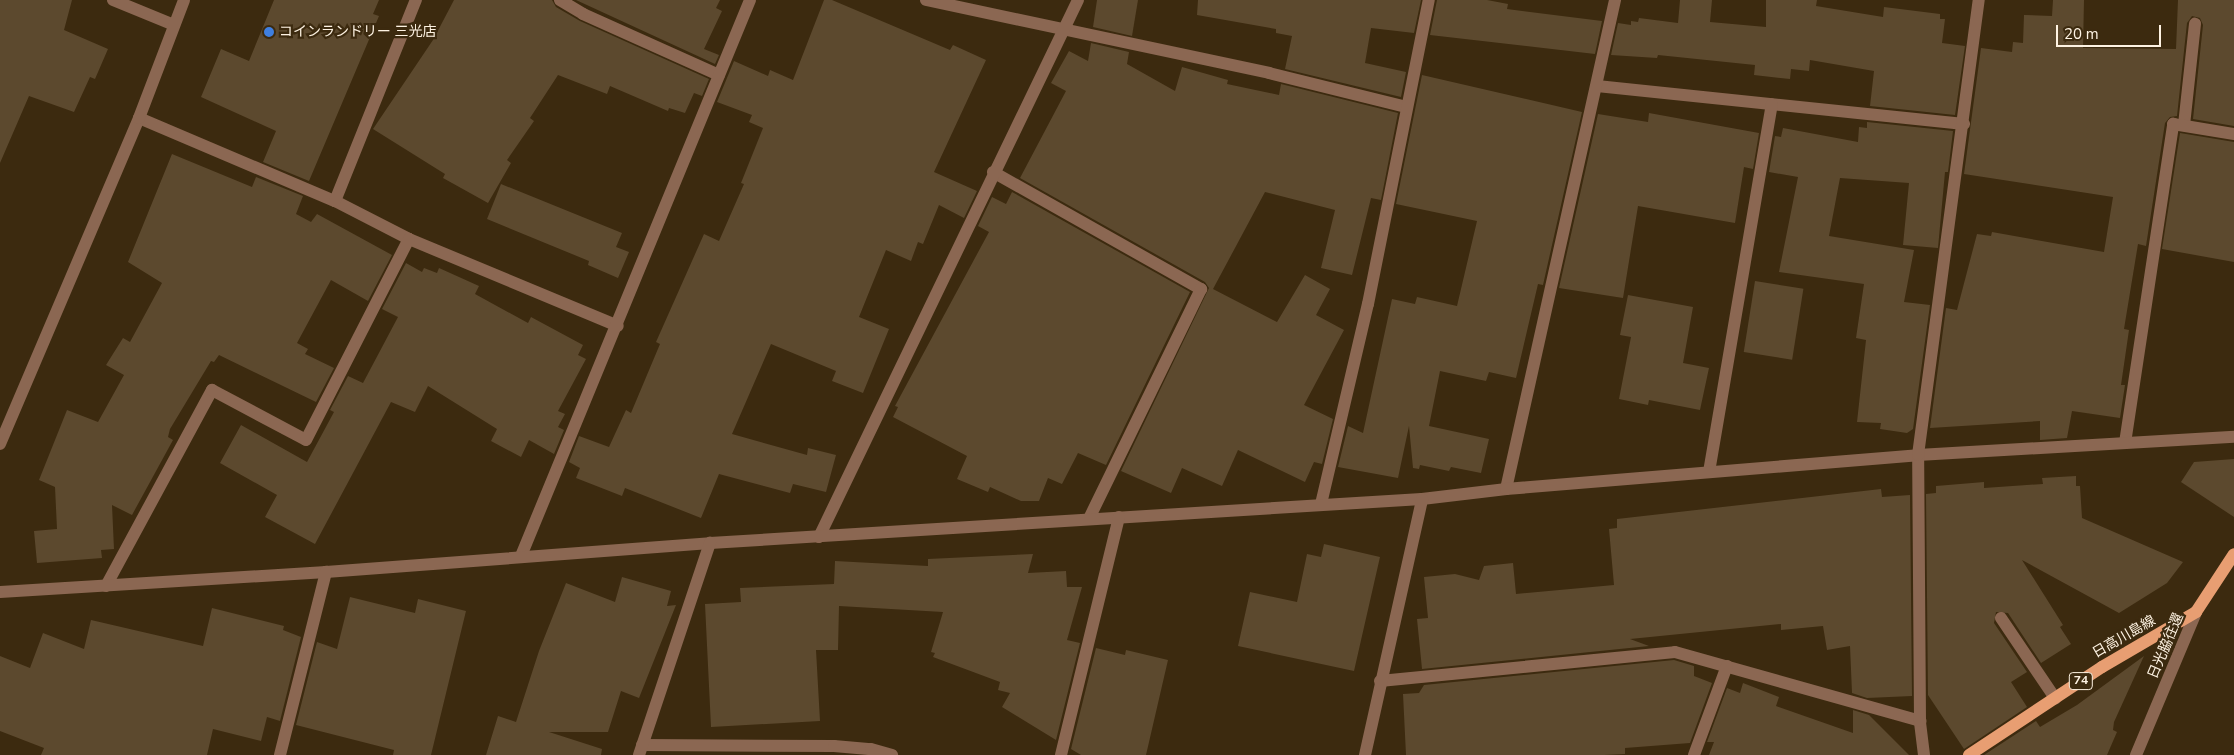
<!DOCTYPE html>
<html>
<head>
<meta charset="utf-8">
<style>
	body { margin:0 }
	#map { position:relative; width:2234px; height:755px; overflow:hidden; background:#3c2a0f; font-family:"Nunito Sans","Noto Sans JP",sans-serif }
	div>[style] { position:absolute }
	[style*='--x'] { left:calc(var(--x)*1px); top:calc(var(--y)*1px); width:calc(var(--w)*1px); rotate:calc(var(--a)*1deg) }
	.building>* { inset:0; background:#5c492e; transform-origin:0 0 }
	.service>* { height:12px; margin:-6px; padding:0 6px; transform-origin:6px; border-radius:6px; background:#8b6752 }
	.minor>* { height:12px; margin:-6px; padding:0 6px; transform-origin:6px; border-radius:6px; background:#8b6752 }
	.tertiary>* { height:12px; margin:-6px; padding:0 6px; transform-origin:6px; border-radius:6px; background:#8b6752 }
	.primary>* { height:12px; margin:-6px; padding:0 6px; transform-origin:6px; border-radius:6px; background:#e89e72 }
	.dots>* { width:14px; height:14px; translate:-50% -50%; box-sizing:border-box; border:2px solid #3c2a0f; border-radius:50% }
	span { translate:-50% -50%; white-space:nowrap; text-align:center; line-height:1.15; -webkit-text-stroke:4.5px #3c2a0f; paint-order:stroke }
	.shield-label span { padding:1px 4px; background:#3c2a0f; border:1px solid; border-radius:4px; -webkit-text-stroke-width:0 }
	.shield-label { font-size:12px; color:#fef3e3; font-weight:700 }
	.poi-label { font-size:14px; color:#fef3e3 }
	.left { translate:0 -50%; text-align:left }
	.street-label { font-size:14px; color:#fef3e3 }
	.scale { position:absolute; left:2056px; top:25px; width:105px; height:22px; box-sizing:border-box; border:2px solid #fef3e3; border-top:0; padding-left:6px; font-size:15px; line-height:18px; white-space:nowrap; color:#fef3e3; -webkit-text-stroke:4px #3c2a0f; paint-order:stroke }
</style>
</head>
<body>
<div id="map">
	<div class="building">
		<div style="clip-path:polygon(0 0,72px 0,64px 30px,108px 49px,95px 79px,90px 77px,74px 112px,29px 96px,0 163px)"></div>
		<div style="clip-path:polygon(274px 0,379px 0,373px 14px,379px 16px,309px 181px,263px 162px,276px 131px,201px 97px,221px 49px,249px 61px)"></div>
		<div style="clip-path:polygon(454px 0,552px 0,556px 7px,580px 21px,709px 79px,702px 96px,694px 93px,685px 113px,669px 108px,668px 111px,610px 86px,607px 94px,558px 75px,530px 118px,534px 121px,507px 160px,511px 163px,488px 203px,443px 178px,445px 174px,373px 129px,433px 40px)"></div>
		<div style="clip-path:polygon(576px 0,720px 0,716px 8px,722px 11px,704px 49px,719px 55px,715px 64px)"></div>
		<div style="clip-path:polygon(824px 0,832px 0,950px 50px,953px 45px,986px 60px,934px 172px,977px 191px,964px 218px,939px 205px,923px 244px,918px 242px,911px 261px,886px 250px,859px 317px,889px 329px,863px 393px,832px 381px,836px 371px,771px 344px,732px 434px,807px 455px,808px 448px,836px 455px,826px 492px,793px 484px,790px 493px,719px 474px,701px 518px,625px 488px,622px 496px,576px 478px,580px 468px,569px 462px,579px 436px,609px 447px,626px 410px,631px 413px,660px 344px,656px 342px,704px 234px,719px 241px,744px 184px,741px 183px,763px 128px,749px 122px,752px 115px,717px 102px,734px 61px,768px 76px,770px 70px,793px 80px)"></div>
		<div style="clip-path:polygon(1097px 0,1138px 0,1132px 36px,1093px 27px)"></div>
		<div style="clip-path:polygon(1198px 0,1421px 0,1414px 33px,1371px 28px,1365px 63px,1406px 72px,1401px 97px,1285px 69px,1292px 36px,1276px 33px,1276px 29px,1197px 15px)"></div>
		<div style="clip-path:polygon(1437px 0,1487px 0,1508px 4px,1507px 9px,1602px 21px,1595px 54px,1430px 35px)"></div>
		<div style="clip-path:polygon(1680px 0,1712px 0,1710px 22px,1766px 27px,1766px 0,1817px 0,1816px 6px,1883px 17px,1884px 7px,1940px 14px,1940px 19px,1945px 19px,1942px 43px,1965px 46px,1955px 115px,1870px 106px,1874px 71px,1810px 60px,1809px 71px,1791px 69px,1790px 79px,1754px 75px,1755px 65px,1658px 55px,1657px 58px,1611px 55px,1618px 23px,1631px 25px,1631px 21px,1638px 22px,1639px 18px,1678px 23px)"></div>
		<div style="clip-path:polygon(2053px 0,2084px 0,2083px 48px,2176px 49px,2178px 0,2234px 0,2234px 126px,2193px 119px,2203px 25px,2200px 18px,2192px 16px,2187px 23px,2177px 116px,2170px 117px,2165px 123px,2146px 246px,2138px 244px,2124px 329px,2129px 330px,2121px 385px,2125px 385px,2120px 418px,2072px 411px,2067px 438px,2040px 440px,2040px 421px,1930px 428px,1946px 308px,1957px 310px,1977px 234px,1991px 236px,1992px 232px,2104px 252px,2113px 197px,1964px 174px,1981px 48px,2012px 52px,2013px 42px,2023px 43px,2024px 15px,2052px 16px)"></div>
		<div style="clip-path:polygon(1091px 43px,1129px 52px,1127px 64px,1175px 91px,1182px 67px,1228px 80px,1227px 84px,1279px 95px,1281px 84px,1398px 113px,1381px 200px,1371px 198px,1352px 275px,1321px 268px,1335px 210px,1265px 192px,1213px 289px,1277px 322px,1305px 275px,1330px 289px,1316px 315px,1344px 330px,1304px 405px,1333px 419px,1322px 464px,1314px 462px,1305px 482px,1238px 450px,1222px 486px,1182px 468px,1171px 493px,1121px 471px,1209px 288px,1205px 282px,1020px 178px,1066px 91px,1051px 83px,1069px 51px,1088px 61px)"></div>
		<div style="clip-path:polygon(1422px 75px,1582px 112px,1543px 285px,1538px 284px,1516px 378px,1489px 372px,1486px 381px,1440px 371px,1429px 426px,1489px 439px,1481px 473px,1451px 467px,1449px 471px,1420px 465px,1419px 469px,1413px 468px,1409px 426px,1398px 478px,1338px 467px,1348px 426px,1363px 433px,1392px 299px,1415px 304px,1417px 297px,1457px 306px,1477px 221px,1396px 204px)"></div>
		<div style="clip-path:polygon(1649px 113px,1759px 133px,1753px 169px,1744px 167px,1735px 223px,1638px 206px,1623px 298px,1559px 288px,1598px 114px,1648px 122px)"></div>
		<div style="clip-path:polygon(1867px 122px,1953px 131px,1948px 172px,1945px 172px,1938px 248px,1903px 245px,1909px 183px,1840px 178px,1829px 236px,1914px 250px,1904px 302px,1930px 305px,1913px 429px,1907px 433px,1880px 429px,1881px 423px,1857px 422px,1866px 340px,1856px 338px,1864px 284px,1779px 272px,1798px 177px,1769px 172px,1775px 136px,1781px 137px,1783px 128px,1858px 142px,1859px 127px,1867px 128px)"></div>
		<div style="clip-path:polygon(2180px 133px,2234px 142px,2234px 262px,2162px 249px)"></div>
		<div style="clip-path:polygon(172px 154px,252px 187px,256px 177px,303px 196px,296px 214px,311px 222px,317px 214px,392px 255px,368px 301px,331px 280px,297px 343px,308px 349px,305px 354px,334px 368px,316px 402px,219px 355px,214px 362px,211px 361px,170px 429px,168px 437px,173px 440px,132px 515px,112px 505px,114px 549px,101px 550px,102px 558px,37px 563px,34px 531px,57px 529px,55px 487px,39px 480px,67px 410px,98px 422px,124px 375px,106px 365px,123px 338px,130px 342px,162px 283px,128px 262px)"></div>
		<div style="clip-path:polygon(501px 184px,622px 233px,616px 247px,629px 252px,618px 278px,588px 265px,589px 261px,487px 219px)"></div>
		<div style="clip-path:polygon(1012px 192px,1190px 292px,1106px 465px,1078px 453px,1062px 484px,1048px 478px,1039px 501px,1021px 501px,990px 487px,988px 492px,957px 479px,967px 456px,893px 417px,898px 407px,895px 406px,989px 232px,978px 226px,992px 197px,1006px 204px)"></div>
		<div style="clip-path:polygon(406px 263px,422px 272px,424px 268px,437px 273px,439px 268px,479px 286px,475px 294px,528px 323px,531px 317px,583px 345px,578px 355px,586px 359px,558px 411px,565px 414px,558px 427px,564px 430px,554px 454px,529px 440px,521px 457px,491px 441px,497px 429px,428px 386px,415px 412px,391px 402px,315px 544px,265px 517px,277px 495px,220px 463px,241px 425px,307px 462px,334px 412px,330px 410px,348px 376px,363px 383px,398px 317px,382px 309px)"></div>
		<div style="left:1755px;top:281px;width:49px;height:72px;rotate:9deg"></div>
		<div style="clip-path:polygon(1628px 295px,1693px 307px,1683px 363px,1709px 368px,1700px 410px,1649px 400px,1648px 405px,1619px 399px,1631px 337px,1620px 335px)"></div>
		<div style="clip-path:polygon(2234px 459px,2234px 517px,2181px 482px,2194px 462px)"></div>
		<div style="clip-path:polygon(2076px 476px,2076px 486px,2080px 486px,2082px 518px,2183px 562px,2167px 583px,2119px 613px,2022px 560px,2063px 625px,2060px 627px,2071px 644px,2041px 663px,2008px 613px,1996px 612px,1994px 623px,2027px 672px,2011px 682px,2027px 707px,1964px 749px,1928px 695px,1926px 494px,1936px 493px,1936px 486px,1984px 482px,1984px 488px,2043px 484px,2042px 478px)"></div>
		<div style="clip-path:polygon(1881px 489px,1882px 497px,1910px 495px,1912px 696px,1867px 698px,1852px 693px,1850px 646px,1827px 650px,1823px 626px,1781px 630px,1781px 624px,1630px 639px,1649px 646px,1422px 669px,1417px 619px,1428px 618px,1424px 577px,1455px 574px,1479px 580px,1484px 566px,1513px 563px,1516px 594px,1614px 585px,1609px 529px,1617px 528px,1617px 519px)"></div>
		<div style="clip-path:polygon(1324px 544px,1380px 557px,1354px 671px,1238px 646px,1250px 592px,1297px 602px,1307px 554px,1321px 557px)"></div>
		<div style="clip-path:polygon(1033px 554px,1028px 573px,1066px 571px,1067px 587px,1082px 587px,1067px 640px,1080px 643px,1056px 740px,1002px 707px,1010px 693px,998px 690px,1000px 682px,933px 657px,935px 653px,931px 652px,943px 612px,839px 606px,838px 650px,816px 650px,820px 721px,711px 727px,705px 604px,741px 602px,740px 588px,834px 584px,835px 561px,928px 566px,928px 559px)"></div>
		<div style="clip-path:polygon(622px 577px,671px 591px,667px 606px,676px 605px,639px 698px,621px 691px,608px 732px,549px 732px,602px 749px,601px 755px,486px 755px,498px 716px,516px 722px,539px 651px,566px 583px,615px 602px)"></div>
		<div style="clip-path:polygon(350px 597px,415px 613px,418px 599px,466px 611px,431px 755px,393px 755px,394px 750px,296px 725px,317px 642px,337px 649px)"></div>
		<div style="clip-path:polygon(212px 608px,284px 626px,283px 630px,301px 637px,280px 721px,267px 717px,261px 741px,213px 729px,207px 755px,41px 755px,44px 748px,0 731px,0 656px,30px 668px,43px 633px,84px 649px,91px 620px,203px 646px)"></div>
		<div style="clip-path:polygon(1096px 648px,1125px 655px,1126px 650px,1168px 660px,1146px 755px,1081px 755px,1071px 749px)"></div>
		<div style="clip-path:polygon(2144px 656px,2114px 722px,2113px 730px,2117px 732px,2107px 755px,1984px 755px,2036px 721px,2040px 727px,2077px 705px)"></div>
		<div style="clip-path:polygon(1674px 660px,1694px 666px,1694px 676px,1712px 683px,1690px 743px,1625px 748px,1625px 754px,1604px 755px,1406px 755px,1403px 694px,1419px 693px,1424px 685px)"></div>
		<div style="clip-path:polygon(1743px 683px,1779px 697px,1776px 706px,1853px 733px,1853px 710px,1869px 715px,1909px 755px,1709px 755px,1714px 742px,1707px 742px,1727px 688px,1740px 693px)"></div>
	</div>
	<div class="service">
		<div style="--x:2184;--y:125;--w:102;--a:-83.8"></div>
		<div style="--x:2001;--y:618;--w:97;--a:56"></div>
	</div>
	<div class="minor">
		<div style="--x:113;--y:0;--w:66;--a:22.3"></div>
		<div style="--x:560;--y:0;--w:27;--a:31"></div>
		<div style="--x:583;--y:14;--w:149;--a:24.2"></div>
		<div style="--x:926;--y:0;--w:351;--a:12"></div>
		<div style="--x:1269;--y:73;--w:141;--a:13.9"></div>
		<div style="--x:1597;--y:86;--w:369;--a:5.9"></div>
		<div style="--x:139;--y:118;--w:213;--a:23"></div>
		<div style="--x:335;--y:201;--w:83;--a:27.2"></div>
		<div style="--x:409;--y:239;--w:226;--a:22.6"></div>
		<div style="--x:993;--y:172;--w:239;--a:29.4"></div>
		<div style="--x:1201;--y:289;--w:256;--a:116"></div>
		<div style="--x:335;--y:201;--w:217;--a:-68.1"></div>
		<div style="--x:2125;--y:443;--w:323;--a:-81.4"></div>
		<div style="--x:2173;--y:124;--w:62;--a:9.3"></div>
		<div style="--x:1709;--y:472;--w:373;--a:-80.3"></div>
		<div style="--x:1506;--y:489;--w:501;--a:-77.43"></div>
		<div style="--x:1321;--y:504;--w:205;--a:-76.8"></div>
		<div style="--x:1368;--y:304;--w:310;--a:-78.7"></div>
		<div style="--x:819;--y:537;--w:596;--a:-64.25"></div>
		<div style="--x:521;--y:556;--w:601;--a:-67.61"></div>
		<div style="--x:106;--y:586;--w:223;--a:-61.6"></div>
		<div style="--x:212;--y:390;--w:106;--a:28"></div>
		<div style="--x:306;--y:440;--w:226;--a:-62.9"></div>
		<div style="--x:0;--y:592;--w:327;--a:-3.5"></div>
		<div style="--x:326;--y:572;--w:385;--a:-4.3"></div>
		<div style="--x:710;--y:543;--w:713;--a:-3.54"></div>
		<div style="--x:1422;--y:499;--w:85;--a:-6.8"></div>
		<div style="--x:1506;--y:489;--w:413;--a:-4.7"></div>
		<div style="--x:1918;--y:455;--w:317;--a:-3.3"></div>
		<div style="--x:1380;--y:681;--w:296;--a:-5.6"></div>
		<div style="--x:1675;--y:652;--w:255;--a:15.7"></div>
		<div style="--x:642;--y:745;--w:192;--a:0.3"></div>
		<div style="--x:834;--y:746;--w:37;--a:5"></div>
		<div style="--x:871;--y:749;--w:22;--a:16"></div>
		<div style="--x:280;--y:755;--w:189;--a:-75.9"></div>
		<div style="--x:639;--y:755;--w:224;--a:-71.5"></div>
		<div style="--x:1061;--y:755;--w:245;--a:-76.3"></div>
		<div style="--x:1365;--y:755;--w:262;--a:-77.4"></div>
		<div style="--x:1694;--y:755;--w:95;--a:-69.7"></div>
		<div style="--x:1924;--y:755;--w:34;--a:-97"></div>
		<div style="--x:1920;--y:721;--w:266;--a:-90.4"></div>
		<div style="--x:1918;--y:455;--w:459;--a:-82.4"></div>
	</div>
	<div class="tertiary">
		<div style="--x:0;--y:444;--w:354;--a:-66.9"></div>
		<div style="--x:139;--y:118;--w:126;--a:-69.1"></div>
		<div style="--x:2136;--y:755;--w:155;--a:-67.2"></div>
	</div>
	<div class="primary">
		<div style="--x:1969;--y:755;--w:159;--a:-33.5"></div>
		<div style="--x:2102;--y:667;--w:109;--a:-30.3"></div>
		<div style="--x:2196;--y:612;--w:69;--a:-56.8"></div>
	</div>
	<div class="dots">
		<div style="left:269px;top:32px;background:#3f7fe0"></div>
	</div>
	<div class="shield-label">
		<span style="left:2081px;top:681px">74</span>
	</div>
	<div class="poi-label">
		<span class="left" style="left:279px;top:32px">コインランドリー 三光店</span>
	</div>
	<div class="street-label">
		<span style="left:2124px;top:637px;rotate:-30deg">日高川島線</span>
		<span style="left:2166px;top:646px;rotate:-67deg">日光脇往還</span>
	</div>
	<div class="scale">20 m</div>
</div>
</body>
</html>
